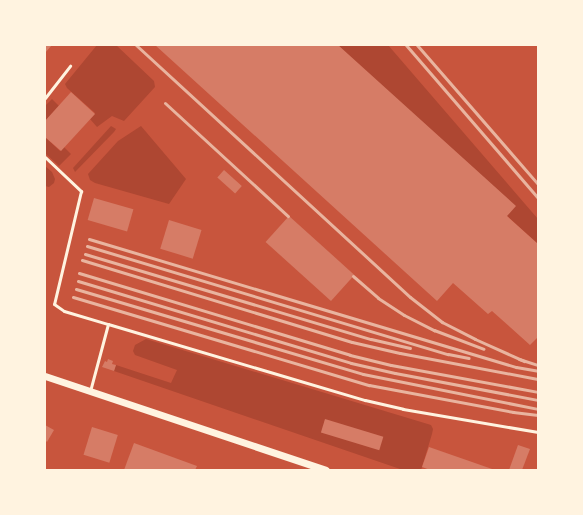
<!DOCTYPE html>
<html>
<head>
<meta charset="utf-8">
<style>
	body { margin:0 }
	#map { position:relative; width:583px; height:515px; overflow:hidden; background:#c8553d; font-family:"PT Sans",sans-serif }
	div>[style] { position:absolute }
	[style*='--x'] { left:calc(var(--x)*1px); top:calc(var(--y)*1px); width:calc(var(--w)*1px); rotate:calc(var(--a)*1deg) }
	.green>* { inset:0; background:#ae4732 }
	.building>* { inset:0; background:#d67c66; transform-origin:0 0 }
	.service>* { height:3px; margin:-1.5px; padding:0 1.5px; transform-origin:1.5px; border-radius:1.5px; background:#fff3e0 }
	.tertiary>* { height:7px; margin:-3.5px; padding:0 3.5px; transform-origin:3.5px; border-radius:3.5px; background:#fff3e0 }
	.rail>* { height:3px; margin:-1.5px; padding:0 1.5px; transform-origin:1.5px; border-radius:1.5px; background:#e9b49f }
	span { translate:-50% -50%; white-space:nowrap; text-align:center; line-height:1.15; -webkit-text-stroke:4px #fff3e0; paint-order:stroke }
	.frame { position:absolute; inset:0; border:46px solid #fff3e0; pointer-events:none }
</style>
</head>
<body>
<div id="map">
	<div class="green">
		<div style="clip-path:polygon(97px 45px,116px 45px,154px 81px,155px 87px,124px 121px,112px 116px,97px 127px,90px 119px,95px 113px,67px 88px,65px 84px)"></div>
		<div style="clip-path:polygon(338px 45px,388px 45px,538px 219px,538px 244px,507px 216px)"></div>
		<div style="clip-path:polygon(52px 99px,59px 106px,45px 121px,45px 106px)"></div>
		<div style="clip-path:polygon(111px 126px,116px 129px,114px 132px,75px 172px,73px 168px)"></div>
		<div style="clip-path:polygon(141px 126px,186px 179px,169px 204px,95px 183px,90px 180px,88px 174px,118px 141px)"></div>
		<div style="clip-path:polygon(45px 137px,60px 151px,64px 147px,71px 154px,59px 166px,45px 153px)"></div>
		<div style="clip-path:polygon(45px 166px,52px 172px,55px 179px,54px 183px,49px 187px,45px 186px)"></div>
		<div style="clip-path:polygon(146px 339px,431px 425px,433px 429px,432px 434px,422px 467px,421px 470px,403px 470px,114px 371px,116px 365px,171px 383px,177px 370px,135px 355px,133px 351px,135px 345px)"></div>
	</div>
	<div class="building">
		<div style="clip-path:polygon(45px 45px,52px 45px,45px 53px)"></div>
		<div style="clip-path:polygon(155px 45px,338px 45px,516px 206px,507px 216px,538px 244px,538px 337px,530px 345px,492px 311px,488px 314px,453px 283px,437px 301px)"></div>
		<div style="clip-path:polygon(71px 92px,95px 114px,61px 151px,45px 137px,45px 121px)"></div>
		<div style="left:224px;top:170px;width:24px;height:10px;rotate:42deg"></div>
		<div style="left:94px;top:198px;width:41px;height:23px;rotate:16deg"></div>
		<div style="left:289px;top:216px;width:88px;height:35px;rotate:42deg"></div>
		<div style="left:169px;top:220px;width:34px;height:30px;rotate:17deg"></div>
		<div style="clip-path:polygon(108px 359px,113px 361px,112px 364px,116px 365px,114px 371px,102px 367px,105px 361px,107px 362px)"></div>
		<div style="left:325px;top:419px;width:61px;height:14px;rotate:17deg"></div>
		<div style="clip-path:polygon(45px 425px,54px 430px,47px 442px,45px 440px)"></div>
		<div style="left:92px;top:427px;width:27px;height:29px;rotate:17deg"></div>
		<div style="clip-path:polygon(134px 443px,197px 466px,195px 470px,124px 470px)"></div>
		<div style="clip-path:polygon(518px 445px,530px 449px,522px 470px,509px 470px)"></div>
		<div style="clip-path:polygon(429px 447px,495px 470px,430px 470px,422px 467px)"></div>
	</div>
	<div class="service">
		<div style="--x:45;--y:98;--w:41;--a:-52"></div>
		<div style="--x:45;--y:157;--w:50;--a:43.4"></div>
		<div style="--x:81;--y:191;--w:116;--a:103.4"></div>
		<div style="--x:54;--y:304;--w:12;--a:35"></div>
		<div style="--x:64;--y:311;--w:46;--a:16.5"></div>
		<div style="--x:108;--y:324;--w:69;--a:105"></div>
		<div style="--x:108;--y:324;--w:268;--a:16.5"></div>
		<div style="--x:365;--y:400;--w:39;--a:13"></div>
		<div style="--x:403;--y:409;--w:137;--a:9.7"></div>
	</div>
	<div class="tertiary">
		<div style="--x:45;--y:376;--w:296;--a:18.5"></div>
	</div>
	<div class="rail">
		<div style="--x:136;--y:45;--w:372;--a:42.6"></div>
		<div style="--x:410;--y:297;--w:41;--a:38"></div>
		<div style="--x:442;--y:322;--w:37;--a:27"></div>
		<div style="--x:475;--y:339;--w:54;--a:24.2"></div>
		<div style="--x:406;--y:45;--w:202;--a:49.2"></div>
		<div style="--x:417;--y:45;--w:184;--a:49"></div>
		<div style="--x:165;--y:103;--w:167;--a:42.6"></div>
		<div style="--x:89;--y:239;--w:446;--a:16.7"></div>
		<div style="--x:516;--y:367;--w:22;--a:10"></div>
		<div style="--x:87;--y:246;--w:377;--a:16.7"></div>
		<div style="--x:448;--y:354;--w:21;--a:11"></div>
		<div style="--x:85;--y:254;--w:298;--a:16.6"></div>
		<div style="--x:371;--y:339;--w:40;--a:13"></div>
		<div style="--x:82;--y:260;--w:282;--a:16.9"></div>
		<div style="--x:352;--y:342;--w:49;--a:12.9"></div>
		<div style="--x:400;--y:353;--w:140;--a:10.7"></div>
		<div style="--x:79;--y:273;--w:283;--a:16.8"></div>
		<div style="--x:350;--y:355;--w:42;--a:13.7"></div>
		<div style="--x:391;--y:365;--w:149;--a:10.4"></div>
		<div style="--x:353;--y:276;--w:33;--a:41"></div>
		<div style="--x:378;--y:298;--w:31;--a:33"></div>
		<div style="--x:404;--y:315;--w:34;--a:27"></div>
		<div style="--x:434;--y:330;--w:53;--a:20.8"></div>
		<div style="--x:78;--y:281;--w:285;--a:16.7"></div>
		<div style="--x:351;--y:363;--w:45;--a:12.8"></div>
		<div style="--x:395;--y:373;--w:146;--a:10.7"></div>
		<div style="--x:76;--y:289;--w:299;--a:16.5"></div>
		<div style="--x:363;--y:374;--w:178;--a:11.3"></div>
		<div style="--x:73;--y:297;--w:309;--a:16.6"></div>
		<div style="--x:369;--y:385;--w:147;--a:10.6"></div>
		<div style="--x:513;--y:412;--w:25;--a:7"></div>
		<div style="--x:519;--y:359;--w:20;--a:18"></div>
	</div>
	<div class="frame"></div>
</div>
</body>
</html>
